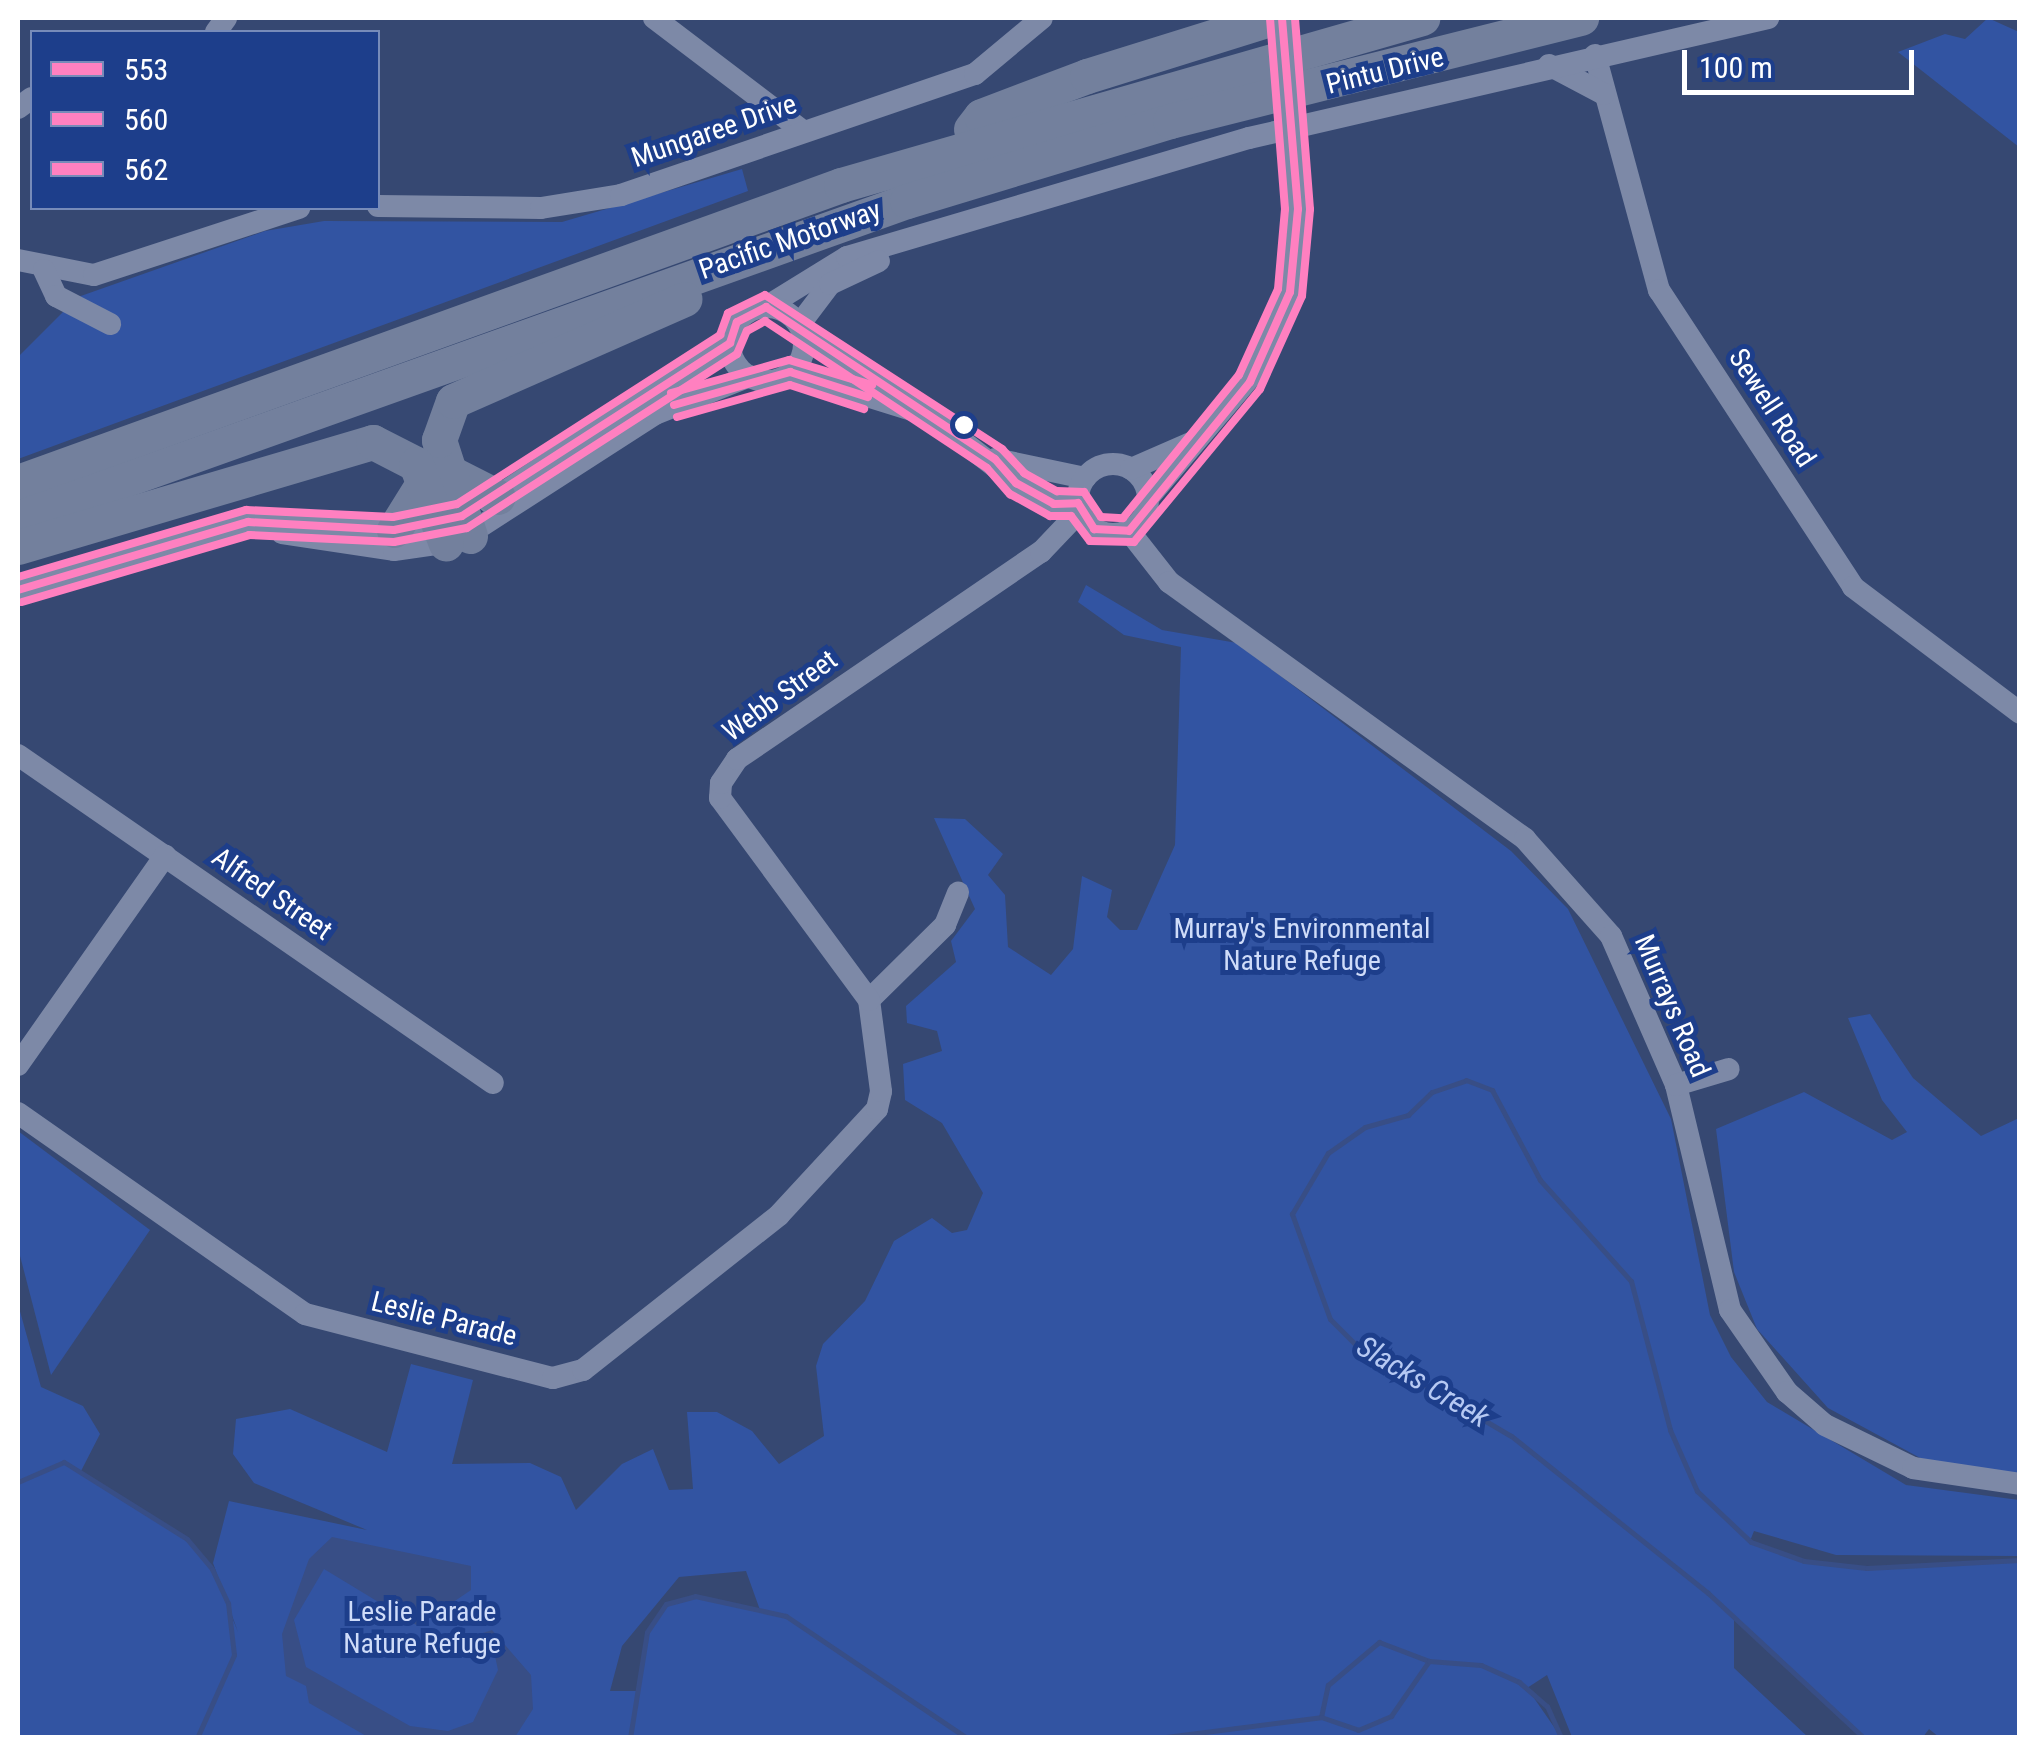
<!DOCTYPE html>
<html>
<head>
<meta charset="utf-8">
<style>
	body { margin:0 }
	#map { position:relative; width:2037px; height:1755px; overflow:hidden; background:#364872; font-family:"Roboto Condensed",sans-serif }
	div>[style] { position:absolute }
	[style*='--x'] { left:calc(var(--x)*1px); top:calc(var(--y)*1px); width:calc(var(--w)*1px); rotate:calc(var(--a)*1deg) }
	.green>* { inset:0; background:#3254a2 }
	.water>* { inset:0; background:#384e86 }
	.stream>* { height:5px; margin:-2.5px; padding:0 2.5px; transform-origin:2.5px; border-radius:2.5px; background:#384e86 }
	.minor>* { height:22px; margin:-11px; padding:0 11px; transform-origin:11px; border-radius:11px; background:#7d89a7 }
	.minor>.ring { margin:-11px; padding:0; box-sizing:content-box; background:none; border:22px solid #7d89a7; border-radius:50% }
	.highway>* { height:35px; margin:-17.5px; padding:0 17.5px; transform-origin:17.5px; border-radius:17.5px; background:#73809d }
	.minor-bridge>* { height:22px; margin:-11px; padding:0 11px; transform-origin:11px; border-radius:11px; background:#7d89a7 }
	.bus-1>* { height:8px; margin:-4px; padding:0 4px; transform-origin:4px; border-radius:4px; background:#ff80c0 }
	.bus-2>* { height:8px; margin:-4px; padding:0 4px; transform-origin:4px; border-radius:4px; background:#ff80c0 }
	.bus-3>* { height:8px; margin:-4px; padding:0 4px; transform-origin:4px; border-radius:4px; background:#ff80c0 }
	.dots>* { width:28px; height:28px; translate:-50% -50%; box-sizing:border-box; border:5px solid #1d3e8b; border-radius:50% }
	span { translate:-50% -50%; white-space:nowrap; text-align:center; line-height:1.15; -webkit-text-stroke:10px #1d3e8b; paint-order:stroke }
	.street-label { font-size:28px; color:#fff }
	.park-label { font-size:28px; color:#cfdcf9 }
	.water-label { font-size:30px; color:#b6c9f3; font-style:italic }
	.frame { position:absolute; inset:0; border:20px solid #fff; pointer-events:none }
	.legend { position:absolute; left:30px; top:30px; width:350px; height:180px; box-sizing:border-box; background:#1d3e8b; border:2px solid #778bb9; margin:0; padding:12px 18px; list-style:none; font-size:30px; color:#fff }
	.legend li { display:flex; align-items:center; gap:20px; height:50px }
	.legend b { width:50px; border:2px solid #778bb9 }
	.scale { position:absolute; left:1682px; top:50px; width:232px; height:45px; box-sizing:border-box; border:5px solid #fff; border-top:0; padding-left:12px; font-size:30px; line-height:35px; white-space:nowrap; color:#fff; -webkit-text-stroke:8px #1d3e8b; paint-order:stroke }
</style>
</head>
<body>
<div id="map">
	<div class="green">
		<div style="clip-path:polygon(1988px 18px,2019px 32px,2019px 147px,1898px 52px,1945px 34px,1965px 39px)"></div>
		<div style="clip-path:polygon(742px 169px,748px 191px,18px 459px,18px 357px,78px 297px,265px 231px,324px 221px,562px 222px)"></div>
		<div style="clip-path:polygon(evenodd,1086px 585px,1162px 630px,1237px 643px,1511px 851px,1568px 909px,1671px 1119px,1710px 1315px,1731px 1357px,1767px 1402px,1906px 1485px,2019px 1500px,2019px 1556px,1836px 1555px,1754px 1531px,1750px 1541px,1804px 1561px,1867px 1568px,2019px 1560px,2019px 1737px,1939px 1737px,1929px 1729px,1923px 1737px,1864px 1737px,1734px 1617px,1734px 1668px,1808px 1737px,1572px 1737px,1547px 1675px,1527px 1688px,1561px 1737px,18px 1737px,18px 1304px,41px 1387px,83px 1406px,100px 1434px,81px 1471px,187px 1539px,212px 1569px,238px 1632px,213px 1563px,229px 1501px,367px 1530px,254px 1483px,233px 1454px,236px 1419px,290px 1409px,387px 1452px,411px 1364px,473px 1380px,452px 1464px,530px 1463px,561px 1477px,576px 1510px,622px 1464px,653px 1449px,669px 1490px,693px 1489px,687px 1412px,717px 1412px,752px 1431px,779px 1464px,824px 1436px,816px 1366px,823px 1344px,865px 1301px,894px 1241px,932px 1218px,952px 1233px,967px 1230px,983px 1193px,942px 1123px,905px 1100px,903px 1064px,942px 1051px,937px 1031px,907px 1023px,906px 1006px,956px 962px,951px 941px,975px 909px,934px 818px,965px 819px,1003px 854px,988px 875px,1005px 895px,1008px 947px,1051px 975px,1073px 949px,1082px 876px,1112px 890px,1107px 917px,1120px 930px,1137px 930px,1175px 845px,1181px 647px,1124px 635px,1078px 602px,1086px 585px,746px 1571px,760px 1610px,695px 1596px,666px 1604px,647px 1632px,638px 1691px,610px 1691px,622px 1646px,679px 1577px,746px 1571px)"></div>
		<div style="clip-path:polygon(1870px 1014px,1913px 1078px,1981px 1136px,2019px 1118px,2019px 1477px,1924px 1460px,1828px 1408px,1757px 1329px,1734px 1272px,1716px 1129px,1804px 1092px,1892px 1140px,1907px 1132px,1882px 1100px,1848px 1018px)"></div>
		<div style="clip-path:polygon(18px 1131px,150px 1230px,51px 1375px,18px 1248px)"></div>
	</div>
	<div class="water">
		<div style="clip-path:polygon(332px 1537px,471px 1566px,471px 1590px,418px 1626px,324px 1569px,294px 1620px,306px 1667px,410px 1726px,448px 1731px,473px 1722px,498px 1670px,492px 1642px,477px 1635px,492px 1630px,531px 1675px,533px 1709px,515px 1737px,368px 1737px,309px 1703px,306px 1686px,286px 1676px,282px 1634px,309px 1559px)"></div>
	</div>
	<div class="stream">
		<div style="--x:18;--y:1482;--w:50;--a:-23.5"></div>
		<div style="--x:64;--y:1462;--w:145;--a:32"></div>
		<div style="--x:187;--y:1539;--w:39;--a:50"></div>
		<div style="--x:212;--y:1569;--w:38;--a:65"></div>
		<div style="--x:228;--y:1603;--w:52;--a:83.4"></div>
		<div style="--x:234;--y:1655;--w:91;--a:114"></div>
		<div style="--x:1321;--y:1717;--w:33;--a:-78"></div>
		<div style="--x:1328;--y:1685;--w:67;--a:-40.1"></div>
		<div style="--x:1379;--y:1642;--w:53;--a:20.8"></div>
		<div style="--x:630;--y:1738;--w:107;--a:-80.9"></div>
		<div style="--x:647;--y:1632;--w:34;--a:-56"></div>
		<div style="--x:666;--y:1604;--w:30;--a:-15"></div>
		<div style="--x:695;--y:1596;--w:93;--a:12.4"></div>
		<div style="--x:786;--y:1616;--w:218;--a:34"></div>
		<div style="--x:1158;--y:1738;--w:164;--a:-7.3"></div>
		<div style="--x:1321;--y:1717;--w:39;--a:19"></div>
		<div style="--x:1358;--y:1730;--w:36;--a:-23"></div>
		<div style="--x:1391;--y:1716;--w:67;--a:-55.4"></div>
		<div style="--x:1429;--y:1661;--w:52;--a:4.4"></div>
		<div style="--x:1481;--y:1665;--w:42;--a:24.1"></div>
		<div style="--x:1519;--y:1682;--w:37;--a:41"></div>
		<div style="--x:1547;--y:1706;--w:35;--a:66"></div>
		<div style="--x:1864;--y:1738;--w:213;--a:-137.1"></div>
		<div style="--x:1708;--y:1593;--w:252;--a:-141.4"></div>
		<div style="--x:1511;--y:1436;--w:181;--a:-149.5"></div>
		<div style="--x:1355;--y:1344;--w:35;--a:-135"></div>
		<div style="--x:1330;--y:1319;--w:112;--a:-109.9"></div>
		<div style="--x:1292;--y:1214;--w:71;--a:-59.5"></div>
		<div style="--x:1328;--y:1153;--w:45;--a:-35.1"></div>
		<div style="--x:1365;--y:1127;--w:45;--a:-15.6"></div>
		<div style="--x:1408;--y:1115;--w:33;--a:-44"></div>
		<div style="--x:1432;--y:1092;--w:36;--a:-19"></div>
		<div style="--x:1466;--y:1080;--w:28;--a:21"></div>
		<div style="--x:1492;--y:1090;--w:102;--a:61.9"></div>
		<div style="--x:1540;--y:1180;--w:136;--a:48"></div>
		<div style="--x:1631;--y:1281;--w:154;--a:75.3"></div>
		<div style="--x:1670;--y:1430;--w:67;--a:66.1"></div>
		<div style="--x:1697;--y:1491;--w:74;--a:43.4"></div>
		<div style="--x:1751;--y:1542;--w:56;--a:19.7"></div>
		<div style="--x:1804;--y:1561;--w:63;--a:6.3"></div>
		<div style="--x:1867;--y:1568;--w:153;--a:-3"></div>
	</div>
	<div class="minor">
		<div style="--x:654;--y:18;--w:188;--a:37.2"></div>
		<div style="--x:216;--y:32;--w:17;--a:-54"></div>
		<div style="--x:1595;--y:55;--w:244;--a:74.8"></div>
		<div style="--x:1659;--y:290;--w:355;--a:56.8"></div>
		<div style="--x:1853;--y:587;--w:209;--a:37"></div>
		<div style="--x:1549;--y:65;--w:62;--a:27.8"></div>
		<div style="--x:18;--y:108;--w:17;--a:-36"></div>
		<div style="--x:378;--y:206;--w:163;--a:0.7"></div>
		<div style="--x:541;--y:208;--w:81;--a:-9.2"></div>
		<div style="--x:621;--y:195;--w:374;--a:-18.9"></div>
		<div style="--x:975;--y:74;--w:87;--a:-39.9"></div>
		<div style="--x:18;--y:260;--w:77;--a:11.2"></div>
		<div style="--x:94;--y:275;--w:216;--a:-18.1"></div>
		<div style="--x:44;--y:270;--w:29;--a:65"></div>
		<div style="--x:56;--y:296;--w:61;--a:27.4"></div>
		<div style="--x:766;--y:307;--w:95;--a:-31.7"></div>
		<div style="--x:847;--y:257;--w:419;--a:-16.5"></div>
		<div style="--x:1249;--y:138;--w:533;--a:-13.02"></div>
		<div class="ring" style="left:730px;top:307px;width:52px;height:52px"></div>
		<div style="--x:799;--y:325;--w:51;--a:-52.9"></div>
		<div style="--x:830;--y:284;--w:54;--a:-25.1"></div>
		<div style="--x:803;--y:336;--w:105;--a:29.7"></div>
		<div style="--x:894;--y:388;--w:155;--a:37.9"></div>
		<div style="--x:1016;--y:483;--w:43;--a:28.9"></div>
		<div style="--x:1054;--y:504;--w:24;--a:-2"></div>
		<div style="--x:790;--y:372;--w:131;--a:17.3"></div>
		<div style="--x:995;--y:459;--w:92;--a:11.9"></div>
		<div class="ring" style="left:1078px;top:464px;width:48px;height:48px"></div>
		<div style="--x:1131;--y:469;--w:70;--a:-23.6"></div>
		<div style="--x:1148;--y:498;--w:170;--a:-49.8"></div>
		<div style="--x:1258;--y:368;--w:82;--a:-67.2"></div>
		<div style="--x:1290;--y:292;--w:64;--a:-82.9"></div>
		<div style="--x:489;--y:502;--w:289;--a:-33.4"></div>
		<div style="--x:1129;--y:531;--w:65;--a:51.9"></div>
		<div style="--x:1169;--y:582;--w:439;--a:35.8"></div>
		<div style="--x:1525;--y:839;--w:130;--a:48.4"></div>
		<div style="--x:1611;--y:936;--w:163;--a:66.4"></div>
		<div style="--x:1676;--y:1085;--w:231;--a:76.5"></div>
		<div style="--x:1730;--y:1310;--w:100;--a:55.2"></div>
		<div style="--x:1787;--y:1392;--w:50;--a:41"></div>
		<div style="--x:1825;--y:1425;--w:98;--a:26"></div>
		<div style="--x:1913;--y:1468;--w:108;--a:8.5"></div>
		<div style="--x:282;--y:533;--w:113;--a:8.6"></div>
		<div style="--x:394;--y:550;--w:65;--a:-8"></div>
		<div style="--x:458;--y:541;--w:234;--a:-32.8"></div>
		<div style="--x:655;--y:414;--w:102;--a:-21.8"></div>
		<div style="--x:18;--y:590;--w:240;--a:-16.5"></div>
		<div style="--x:248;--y:522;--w:146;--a:3.1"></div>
		<div style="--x:394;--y:530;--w:58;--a:-10"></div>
		<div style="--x:18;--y:755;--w:577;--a:34.63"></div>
		<div style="--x:869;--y:1000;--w:107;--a:-44.6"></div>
		<div style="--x:945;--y:925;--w:35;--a:-68"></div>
		<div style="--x:18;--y:1065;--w:256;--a:-54.9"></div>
		<div style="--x:1676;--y:1085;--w:55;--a:-16.8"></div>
		<div style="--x:18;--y:1113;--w:350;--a:35"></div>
		<div style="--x:305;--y:1314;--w:256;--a:14.5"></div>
		<div style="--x:553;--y:1378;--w:31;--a:-15"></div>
		<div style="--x:583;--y:1370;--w:250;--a:-38.3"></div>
		<div style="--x:779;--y:1215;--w:144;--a:-47.2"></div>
		<div style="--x:877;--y:1109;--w:18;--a:-77"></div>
		<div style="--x:881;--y:1091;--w:92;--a:-97.5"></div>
		<div style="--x:869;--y:1000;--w:251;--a:-126.4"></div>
		<div style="--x:720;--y:798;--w:15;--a:-86"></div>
		<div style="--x:721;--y:783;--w:29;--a:-56"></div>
		<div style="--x:737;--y:759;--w:368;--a:-34.3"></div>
		<div style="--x:1041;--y:552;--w:57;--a:-46.4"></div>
	</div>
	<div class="highway">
		<div style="--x:971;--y:129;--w:16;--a:-52"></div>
		<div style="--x:981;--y:116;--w:113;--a:-20.7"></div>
		<div style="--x:1087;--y:76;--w:195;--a:-17.3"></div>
		<div style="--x:447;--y:471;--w:57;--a:27"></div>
		<div style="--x:18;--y:482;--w:875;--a:-19.84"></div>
		<div style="--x:841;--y:185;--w:605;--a:-16.04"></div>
		<div style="--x:18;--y:518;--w:944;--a:-19.63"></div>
		<div style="--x:907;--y:201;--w:275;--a:-16.9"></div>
		<div style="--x:1170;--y:121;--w:424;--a:-14.1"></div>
		<div style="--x:394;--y:530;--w:59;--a:-58.2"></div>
		<div style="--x:470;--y:536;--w:101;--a:-107.9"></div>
		<div style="--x:439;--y:440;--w:41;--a:-70.3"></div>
		<div style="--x:453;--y:401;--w:253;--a:-23.8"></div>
		<div style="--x:18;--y:547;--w:370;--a:-16.5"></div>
		<div style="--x:373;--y:442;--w:48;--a:27.1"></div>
		<div style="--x:416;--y:464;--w:85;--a:69.4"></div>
	</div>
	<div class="minor-bridge">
		<div style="--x:1282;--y:18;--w:211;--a:85.6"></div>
	</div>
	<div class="bus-1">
		<div style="--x:674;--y:405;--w:121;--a:-15.9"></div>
		<div style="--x:790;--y:372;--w:82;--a:17.8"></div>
		<div style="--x:18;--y:590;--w:240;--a:-16.5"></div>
		<div style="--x:248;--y:522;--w:146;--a:3.1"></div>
		<div style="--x:394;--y:530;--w:69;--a:-11.6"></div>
		<div style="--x:462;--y:516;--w:319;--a:-32.8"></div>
		<div style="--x:730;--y:343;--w:22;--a:-72"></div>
		<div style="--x:737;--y:322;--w:33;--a:-27"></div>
		<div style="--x:766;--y:307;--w:275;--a:33.6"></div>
		<div style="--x:995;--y:459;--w:32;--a:49"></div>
		<div style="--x:1016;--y:483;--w:43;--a:28.9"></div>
		<div style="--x:1054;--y:504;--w:24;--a:-2"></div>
		<div style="--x:1078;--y:503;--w:31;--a:58"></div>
		<div style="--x:1094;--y:529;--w:35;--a:3"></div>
		<div style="--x:1129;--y:531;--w:192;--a:-50.9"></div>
		<div style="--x:1250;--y:382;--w:98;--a:-66"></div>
		<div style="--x:1290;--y:292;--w:83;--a:-84.5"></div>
		<div style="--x:1298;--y:209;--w:192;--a:-94.8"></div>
	</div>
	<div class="bus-2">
		<div style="--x:677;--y:417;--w:117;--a:-15.8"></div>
		<div style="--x:790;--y:385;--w:78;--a:18"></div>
		<div style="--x:22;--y:602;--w:237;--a:-16.4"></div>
		<div style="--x:249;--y:535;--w:145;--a:2.8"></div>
		<div style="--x:394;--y:542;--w:74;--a:-10.9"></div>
		<div style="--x:467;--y:528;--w:321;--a:-32.8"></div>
		<div style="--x:737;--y:354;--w:25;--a:-67"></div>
		<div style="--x:747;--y:331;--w:21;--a:-29"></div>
		<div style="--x:765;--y:321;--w:266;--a:33.5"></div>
		<div style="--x:987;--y:468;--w:35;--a:49"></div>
		<div style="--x:1010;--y:494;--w:46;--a:28.8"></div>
		<div style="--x:1050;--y:516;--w:21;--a:0"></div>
		<div style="--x:1071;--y:516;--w:31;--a:53"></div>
		<div style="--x:1090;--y:541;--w:44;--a:1.3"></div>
		<div style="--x:1134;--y:542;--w:198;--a:-50.5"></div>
		<div style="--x:1260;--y:389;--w:102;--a:-65.7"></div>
		<div style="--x:1302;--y:296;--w:87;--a:-84.7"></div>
		<div style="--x:1310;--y:209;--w:192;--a:-94.5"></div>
	</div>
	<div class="bus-3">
		<div style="--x:671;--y:393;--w:123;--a:-15.6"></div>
		<div style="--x:789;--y:360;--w:87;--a:16.8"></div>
		<div style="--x:18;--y:577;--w:238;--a:-16.4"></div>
		<div style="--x:246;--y:510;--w:147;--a:2.7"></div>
		<div style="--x:393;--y:517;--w:65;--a:-11.5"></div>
		<div style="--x:457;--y:504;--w:313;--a:-32.7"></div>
		<div style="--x:720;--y:335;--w:23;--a:-70"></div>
		<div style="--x:728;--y:313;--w:41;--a:-25.9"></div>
		<div style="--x:765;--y:295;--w:283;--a:33"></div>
		<div style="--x:1002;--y:449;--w:33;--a:47"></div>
		<div style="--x:1024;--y:473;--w:38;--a:29"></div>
		<div style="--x:1057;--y:491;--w:27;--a:2"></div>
		<div style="--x:1084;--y:492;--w:30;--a:56"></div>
		<div style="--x:1101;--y:517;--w:22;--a:3"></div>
		<div style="--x:1123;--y:518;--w:184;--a:-51"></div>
		<div style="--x:1239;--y:375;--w:94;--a:-65.6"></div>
		<div style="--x:1278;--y:289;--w:80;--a:-85"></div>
		<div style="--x:1285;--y:209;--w:191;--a:-94.5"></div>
	</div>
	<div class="dots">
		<div style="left:964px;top:425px;background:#fff"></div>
	</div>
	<div class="street-label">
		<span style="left:1385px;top:71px;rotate:-14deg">Pintu Drive</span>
		<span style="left:714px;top:131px;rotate:-19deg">Mungaree Drive</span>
		<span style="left:790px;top:240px;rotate:-19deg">Pacific Motorway</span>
		<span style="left:1772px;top:408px;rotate:57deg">Sewell Road</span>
		<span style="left:780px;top:696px;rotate:-36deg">Webb Street</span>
		<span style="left:272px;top:894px;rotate:35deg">Alfred Street</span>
		<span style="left:1672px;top:1006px;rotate:67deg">Murrays Road</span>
		<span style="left:444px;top:1319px;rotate:14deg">Leslie Parade</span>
	</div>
	<div class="park-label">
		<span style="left:1302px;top:945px">Murray's Environmental<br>Nature Refuge</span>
		<span style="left:422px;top:1628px">Leslie Parade<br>Nature Refuge</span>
	</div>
	<div class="water-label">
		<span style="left:1423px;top:1382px;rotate:31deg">Slacks Creek</span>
	</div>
	<div class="frame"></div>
	<ul class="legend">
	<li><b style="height:12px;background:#ff80c0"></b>553</li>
	<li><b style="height:12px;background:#ff80c0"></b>560</li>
	<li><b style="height:12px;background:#ff80c0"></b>562</li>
	</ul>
	<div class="scale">100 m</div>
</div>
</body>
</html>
